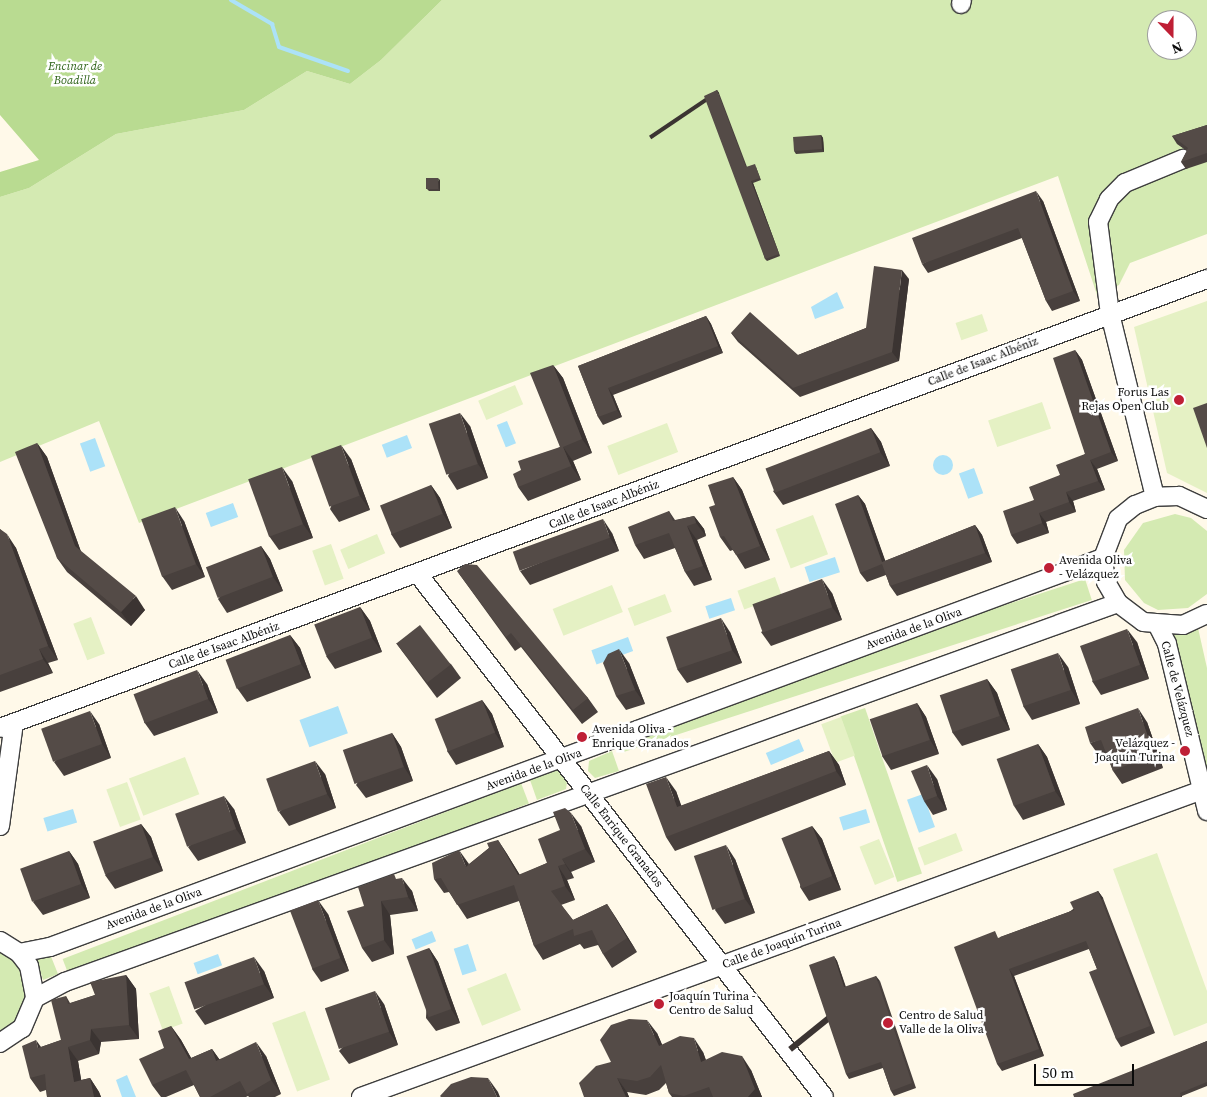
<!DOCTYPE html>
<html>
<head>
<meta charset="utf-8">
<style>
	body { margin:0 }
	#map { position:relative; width:1207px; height:1097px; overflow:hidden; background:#fff9e9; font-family:"Source Serif 4",serif }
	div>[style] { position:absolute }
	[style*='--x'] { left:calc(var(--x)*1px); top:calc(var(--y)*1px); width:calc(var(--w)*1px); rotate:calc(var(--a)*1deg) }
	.green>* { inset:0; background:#d4eab2; transform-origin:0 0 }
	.forest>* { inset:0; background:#b9db91 }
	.pitch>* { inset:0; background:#e5f1c4; transform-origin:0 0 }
	.water>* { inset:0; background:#ace2f8; transform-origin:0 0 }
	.round { border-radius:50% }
	.stream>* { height:4px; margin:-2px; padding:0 2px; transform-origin:2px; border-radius:2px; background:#ace2f8 }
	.roads { filter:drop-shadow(1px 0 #3e3e3e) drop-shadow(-1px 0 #3e3e3e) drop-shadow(0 1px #3e3e3e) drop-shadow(0 -1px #3e3e3e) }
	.minor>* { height:18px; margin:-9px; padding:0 9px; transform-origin:9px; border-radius:9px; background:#fff }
	.wall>* { inset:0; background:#48403d }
	.shaded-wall>* { inset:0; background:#3b3432; transform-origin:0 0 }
	.building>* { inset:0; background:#544b47; transform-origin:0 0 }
	.dots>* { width:14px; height:14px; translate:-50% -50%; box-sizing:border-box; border:2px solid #fff; border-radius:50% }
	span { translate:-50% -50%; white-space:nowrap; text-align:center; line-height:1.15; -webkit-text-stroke:5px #fff; paint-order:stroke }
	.park-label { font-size:12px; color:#30641a; font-style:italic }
	.street-label { font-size:12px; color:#0b0b0b }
	.poi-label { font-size:12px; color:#0b0b0b }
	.right { translate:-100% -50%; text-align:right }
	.left { translate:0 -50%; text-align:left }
	.north { position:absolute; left:1147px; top:10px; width:50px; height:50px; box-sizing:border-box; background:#fff; border:1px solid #9d9d9d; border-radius:50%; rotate:158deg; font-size:14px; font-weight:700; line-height:20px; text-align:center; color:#0b0b0b }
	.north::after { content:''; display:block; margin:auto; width:18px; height:22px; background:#bf1f35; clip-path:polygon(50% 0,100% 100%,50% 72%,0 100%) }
	.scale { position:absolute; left:1034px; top:1064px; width:100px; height:22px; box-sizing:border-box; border:2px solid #0b0b0b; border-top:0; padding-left:6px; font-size:15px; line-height:18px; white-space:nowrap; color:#0b0b0b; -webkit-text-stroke:4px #fff; paint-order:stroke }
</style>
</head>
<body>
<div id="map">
	<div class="green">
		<div style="clip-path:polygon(evenodd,442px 0,1207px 0,1207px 234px,1130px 263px,1119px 285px,1097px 295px,1058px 176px,139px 523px,99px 421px,0 462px,0 197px,29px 188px,116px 134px,244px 110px,307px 71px,350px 84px,381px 60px,442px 0,1157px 20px,1187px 20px,1187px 50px,1157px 50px,1157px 20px)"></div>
		<div style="clip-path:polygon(1175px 514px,1191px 518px,1207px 531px,1207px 594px,1188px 608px,1158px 610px,1144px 603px,1125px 580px,1124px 550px,1143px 523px)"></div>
		<div style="left:1085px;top:579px;width:22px;height:493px;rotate:72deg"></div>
		<div style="clip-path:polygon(1198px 628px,1207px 668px,1207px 773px,1174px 634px)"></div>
		<div style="left:865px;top:708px;width:175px;height:26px;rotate:71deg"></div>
		<div style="clip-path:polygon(612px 751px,619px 771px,595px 778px,588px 771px,589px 761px)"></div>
		<div style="clip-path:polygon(558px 769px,567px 782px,566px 789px,537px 800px,530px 780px)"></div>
		<div style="left:521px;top:783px;width:22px;height:491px;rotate:69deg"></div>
		<div style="clip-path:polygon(0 948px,17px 960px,29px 990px,20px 1020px,0 1036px)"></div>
		<div style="clip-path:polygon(50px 954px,58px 974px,43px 980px,36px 958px)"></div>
	</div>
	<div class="forest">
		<div style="clip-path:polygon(0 0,442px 0,381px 60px,350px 84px,307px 71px,244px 110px,116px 134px,29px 188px,0 197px,0 172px,39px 160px,0 115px)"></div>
	</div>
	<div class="pitch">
		<div style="clip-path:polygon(1207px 301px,1207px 493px,1167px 473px,1134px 327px)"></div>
		<div style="left:982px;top:314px;width:18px;height:28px;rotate:71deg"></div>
		<div style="left:515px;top:385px;width:21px;height:40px;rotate:67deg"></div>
		<div style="left:1042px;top:402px;width:28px;height:57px;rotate:71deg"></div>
		<div style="left:667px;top:423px;width:31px;height:64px;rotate:69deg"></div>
		<div style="left:813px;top:515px;width:42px;height:40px;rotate:69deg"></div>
		<div style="left:377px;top:534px;width:21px;height:40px;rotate:67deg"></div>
		<div style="left:331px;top:544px;width:37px;height:20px;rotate:70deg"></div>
		<div style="left:775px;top:577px;width:20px;height:40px;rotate:70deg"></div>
		<div style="left:612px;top:585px;width:29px;height:64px;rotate:68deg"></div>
		<div style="left:665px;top:594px;width:19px;height:40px;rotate:69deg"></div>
		<div style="left:91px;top:617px;width:39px;height:19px;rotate:69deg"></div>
		<div style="left:841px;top:717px;width:41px;height:21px;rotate:70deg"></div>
		<div style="left:185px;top:757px;width:40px;height:60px;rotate:69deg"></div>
		<div style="left:127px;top:782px;width:40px;height:22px;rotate:70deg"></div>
		<div style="left:956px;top:833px;width:19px;height:41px;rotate:69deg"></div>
		<div style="left:879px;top:839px;width:41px;height:21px;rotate:68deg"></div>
		<div style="clip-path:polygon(1157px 853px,1207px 991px,1207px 1023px,1174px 1036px,1113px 869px)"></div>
		<div style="left:506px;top:973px;width:40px;height:42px;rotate:68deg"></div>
		<div style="left:169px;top:986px;width:40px;height:21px;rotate:70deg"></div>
		<div style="left:305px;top:1011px;width:73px;height:35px;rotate:70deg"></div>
	</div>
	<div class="water">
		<div style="clip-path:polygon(837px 292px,844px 308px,815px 319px,811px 307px)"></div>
		<div style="left:507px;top:421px;width:24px;height:11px;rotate:68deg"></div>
		<div style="left:407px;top:435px;width:14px;height:27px;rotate:69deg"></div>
		<div style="left:95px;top:438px;width:30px;height:16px;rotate:70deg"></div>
		<div class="round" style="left:933px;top:455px;width:20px;height:20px"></div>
		<div style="left:974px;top:468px;width:27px;height:16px;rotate:70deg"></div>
		<div style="left:233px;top:503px;width:15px;height:29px;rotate:70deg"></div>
		<div style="left:835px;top:557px;width:16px;height:32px;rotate:72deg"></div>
		<div style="left:731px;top:598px;width:13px;height:27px;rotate:72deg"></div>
		<div style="left:628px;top:637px;width:15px;height:39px;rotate:70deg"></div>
		<div style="left:338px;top:706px;width:29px;height:41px;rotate:70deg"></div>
		<div style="left:799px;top:739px;width:13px;height:36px;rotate:67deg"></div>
		<div style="left:923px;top:794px;width:35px;height:17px;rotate:70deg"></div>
		<div style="left:73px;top:809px;width:14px;height:31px;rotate:73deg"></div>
		<div style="left:866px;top:809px;width:14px;height:28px;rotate:73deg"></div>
		<div style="left:432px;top:931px;width:11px;height:22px;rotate:68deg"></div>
		<div style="left:468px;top:944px;width:28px;height:15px;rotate:72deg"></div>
		<div style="left:218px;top:954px;width:12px;height:26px;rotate:70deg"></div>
		<div style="clip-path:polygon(127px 1075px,136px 1097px,122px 1097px,116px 1080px)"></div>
	</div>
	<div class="stream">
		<div style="--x:231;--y:0;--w:48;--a:30.3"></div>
		<div style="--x:272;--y:24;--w:24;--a:73"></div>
		<div style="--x:279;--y:47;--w:73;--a:19.2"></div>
	</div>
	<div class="roads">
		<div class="minor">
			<div style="--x:961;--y:4;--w:4;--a:-76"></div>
			<div style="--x:1155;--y:497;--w:188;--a:-103.8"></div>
			<div style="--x:1110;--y:314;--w:93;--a:-97.4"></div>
			<div style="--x:1098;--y:222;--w:25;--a:-64"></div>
			<div style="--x:1109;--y:199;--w:23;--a:-45"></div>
			<div style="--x:1125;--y:183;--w:63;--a:-22.5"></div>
			<div style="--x:1207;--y:509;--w:31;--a:-155"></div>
			<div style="--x:1179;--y:496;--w:24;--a:178"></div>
			<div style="--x:1155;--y:497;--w:22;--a:158"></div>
			<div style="--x:1135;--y:505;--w:22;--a:141"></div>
			<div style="--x:1118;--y:519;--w:42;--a:111"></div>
			<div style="--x:1103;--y:558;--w:24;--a:83"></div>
			<div style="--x:1106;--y:582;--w:24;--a:60"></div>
			<div style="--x:1118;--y:603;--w:31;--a:37"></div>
			<div style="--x:1143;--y:622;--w:40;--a:4.3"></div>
			<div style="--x:1183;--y:625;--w:26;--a:-25"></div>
			<div style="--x:418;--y:574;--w:662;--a:52.18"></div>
			<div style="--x:1158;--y:626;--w:20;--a:63"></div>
			<div style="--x:1167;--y:644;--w:172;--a:76.5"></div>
			<div style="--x:0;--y:728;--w:1288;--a:-20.41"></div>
			<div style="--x:0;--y:826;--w:104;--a:-82.3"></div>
			<div style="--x:0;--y:941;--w:22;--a:32"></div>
			<div style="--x:19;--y:953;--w:16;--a:52"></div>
			<div style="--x:29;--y:966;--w:33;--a:79"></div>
			<div style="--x:35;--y:998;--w:33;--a:113"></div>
			<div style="--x:22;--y:1028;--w:27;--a:146"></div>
			<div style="--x:19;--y:953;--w:32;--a:-11"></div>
			<div style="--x:50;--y:947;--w:1123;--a:-20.28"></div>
			<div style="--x:35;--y:998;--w:34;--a:-28"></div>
			<div style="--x:65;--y:982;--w:1119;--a:-19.8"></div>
			<div style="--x:361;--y:1097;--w:895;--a:-20.05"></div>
		</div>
	</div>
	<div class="wall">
		<div style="clip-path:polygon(717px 90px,719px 93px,747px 167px,756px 167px,761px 180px,753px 183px,780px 256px,767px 261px,765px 259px)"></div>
		<div style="clip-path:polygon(1207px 125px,1207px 162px,1186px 169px,1181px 162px,1187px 151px,1177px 144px,1172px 136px)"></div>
		<div style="clip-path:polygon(821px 135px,823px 138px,824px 152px,796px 154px,794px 151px)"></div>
		<div style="clip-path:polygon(440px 180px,440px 191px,429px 191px,427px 189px)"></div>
		<div style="clip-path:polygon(1043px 201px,1080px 301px,1052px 311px,1046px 301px,1022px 238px,928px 273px,922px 264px)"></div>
		<div style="clip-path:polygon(909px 279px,899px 361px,800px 397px,738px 342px,731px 333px,798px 355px,866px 328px)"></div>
		<div style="clip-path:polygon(706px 316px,711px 324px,723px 353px,613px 395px,622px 417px,603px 425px,598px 417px,578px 366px)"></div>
		<div style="clip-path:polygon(1075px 350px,1082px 360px,1118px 461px,1097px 469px,1105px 490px,1073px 501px,1076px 512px,1046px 522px,1049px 533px,1017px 544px,1011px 535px,1034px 500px,1060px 475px,1085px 454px)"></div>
		<div style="clip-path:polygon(553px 365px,563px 378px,592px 453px,573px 461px,581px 480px,528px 501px,518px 487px,521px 470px,560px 447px)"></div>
		<div style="clip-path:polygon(470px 426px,488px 478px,457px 490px,448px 476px)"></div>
		<div style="clip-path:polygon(871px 428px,881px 442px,890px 466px,783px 505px,773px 491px)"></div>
		<div style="clip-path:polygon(37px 443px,47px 457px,81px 552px,145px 610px,131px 626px,67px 572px,57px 558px)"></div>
		<div style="clip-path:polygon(351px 459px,370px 510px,339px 522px,330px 509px)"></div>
		<div style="clip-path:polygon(733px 477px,742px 490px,770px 560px,745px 569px,733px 550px,730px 551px,720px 537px,715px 505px)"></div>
		<div style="clip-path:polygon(292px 481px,313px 538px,279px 550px,269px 536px)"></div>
		<div style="clip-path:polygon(431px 485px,440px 498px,452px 528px,400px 548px,391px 534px)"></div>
		<div style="clip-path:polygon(858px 495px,865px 504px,885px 561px,975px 525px,982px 535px,992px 562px,897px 596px,890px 586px,886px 575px,867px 582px,860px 573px)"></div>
		<div style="clip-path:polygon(669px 511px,675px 520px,694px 516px,704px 529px,706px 536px,697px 540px,712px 580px,694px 586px,685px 572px,675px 548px,644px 559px,635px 545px)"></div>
		<div style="clip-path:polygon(184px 521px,205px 577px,172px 590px,162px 576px)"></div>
		<div style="clip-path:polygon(0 529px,16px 548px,58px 660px,48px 663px,53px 673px,0 692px)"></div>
		<div style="clip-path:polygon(612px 533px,619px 551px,530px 585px,520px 571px)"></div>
		<div style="clip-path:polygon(261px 546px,270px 559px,283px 591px,227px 613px,218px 599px)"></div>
		<div style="clip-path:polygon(457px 571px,588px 698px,598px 712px,582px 724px,521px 647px,515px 651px)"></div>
		<div style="clip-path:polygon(832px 593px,842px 620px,771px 646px,761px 632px)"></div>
		<div style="clip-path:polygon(360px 607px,370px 621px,382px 652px,335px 669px,326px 656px)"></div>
		<div style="clip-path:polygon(730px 632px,742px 663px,687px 683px,677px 669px)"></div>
		<div style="clip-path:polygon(290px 635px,300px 648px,311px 678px,247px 702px,237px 688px)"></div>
		<div style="clip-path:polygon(1137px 642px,1149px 679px,1101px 695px,1092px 681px)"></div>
		<div style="clip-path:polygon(396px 643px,451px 664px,461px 678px,437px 698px)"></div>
		<div style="clip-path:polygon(629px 663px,645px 704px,626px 710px,616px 696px)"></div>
		<div style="clip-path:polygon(1068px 667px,1080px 704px,1032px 720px,1023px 706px)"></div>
		<div style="clip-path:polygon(987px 679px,997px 693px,1010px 730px,962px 746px,952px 732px)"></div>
		<div style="clip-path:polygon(207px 684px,218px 713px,154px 736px,144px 722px)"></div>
		<div style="clip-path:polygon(482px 700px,492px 714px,504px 747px,456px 765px,447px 751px)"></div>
		<div style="clip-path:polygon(917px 703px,926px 717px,939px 754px,891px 770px,882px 756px)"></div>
		<div style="clip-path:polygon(1147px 722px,1163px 768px,1122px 784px,1113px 771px,1107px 755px,1100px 757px,1090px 743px)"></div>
		<div style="clip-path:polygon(99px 724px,111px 758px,64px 776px,54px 762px)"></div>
		<div style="clip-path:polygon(392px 733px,401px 747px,413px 781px,366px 798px,356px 785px)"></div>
		<div style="clip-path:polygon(1038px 744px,1047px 757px,1065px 805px,1023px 820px,1014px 806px)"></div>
		<div style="clip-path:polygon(829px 751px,839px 765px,846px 785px,675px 851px,666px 837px,676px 791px,681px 806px)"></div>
		<div style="clip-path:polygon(325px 774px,336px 808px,289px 826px,279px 812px)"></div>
		<div style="clip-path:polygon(937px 779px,947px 810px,933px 815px,924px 801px)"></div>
		<div style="clip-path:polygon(234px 809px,246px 843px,198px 861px,188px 847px)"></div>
		<div style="clip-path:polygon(141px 824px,151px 837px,163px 871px,115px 889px,105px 875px)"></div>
		<div style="clip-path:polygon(581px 826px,595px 862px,571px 872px,574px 878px,567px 880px,575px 900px,561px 905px,573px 920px,607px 904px,616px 918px,637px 952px,612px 968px,603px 954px,598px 945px,584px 949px,580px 944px,543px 960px,534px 946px,519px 901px,467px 919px,449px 892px,444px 893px,434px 879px,469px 864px,489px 848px,498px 840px,507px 854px,520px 875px,547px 863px)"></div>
		<div style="clip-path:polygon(812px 826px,822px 839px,841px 890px,809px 901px,800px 887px)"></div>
		<div style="clip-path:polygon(69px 851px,78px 864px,90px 898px,43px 915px,33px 902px)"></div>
		<div style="clip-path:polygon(735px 859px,755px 913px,725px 924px,715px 910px)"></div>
		<div style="clip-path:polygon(397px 879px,412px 891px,418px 911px,390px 915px,394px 954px,372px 962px,362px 948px,364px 906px)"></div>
		<div style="clip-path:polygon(1098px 891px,1103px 898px,1155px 1033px,1121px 1047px,1116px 1039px,1097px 969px,1089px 949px,1014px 976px,1044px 1056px,1002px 1071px,997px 1064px,1000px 937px,1074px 910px)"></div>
		<div style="clip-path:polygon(328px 914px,349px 971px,321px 982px,312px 969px)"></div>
		<div style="clip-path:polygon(429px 948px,438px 962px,460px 1023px,436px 1031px,426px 1018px)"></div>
		<div style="clip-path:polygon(834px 956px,837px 961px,846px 987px,880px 981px,916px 1088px,894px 1096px,891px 1091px,883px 1068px,849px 1079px,846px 1074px)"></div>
		<div style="clip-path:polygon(264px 971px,274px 998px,205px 1025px,195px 1011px)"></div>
		<div style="clip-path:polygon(126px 975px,136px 989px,139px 1039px,101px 1042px,99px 1054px,78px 1061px,81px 1080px,90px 1078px,99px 1092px,101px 1097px,47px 1097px,46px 1090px,40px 1092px,30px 1078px,41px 1047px,61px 1040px,66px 996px,70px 1003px,95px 995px)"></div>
		<div style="clip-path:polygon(384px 1004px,398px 1045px,349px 1064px,339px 1051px)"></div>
		<div style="clip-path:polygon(171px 1026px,181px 1040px,191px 1058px,212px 1049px,219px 1059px,266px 1056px,281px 1094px,275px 1097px,249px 1097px,248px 1096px,246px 1097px,200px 1097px,194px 1085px,166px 1097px,161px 1097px,152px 1085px)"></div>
		<div style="clip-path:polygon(657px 1033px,662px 1045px,703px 1052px,706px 1060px,751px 1070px,762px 1097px,672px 1097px,669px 1093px,666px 1083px,659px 1090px,646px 1095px,627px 1092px,629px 1097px,584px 1097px,611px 1062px)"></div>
		<div style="clip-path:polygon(1207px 1041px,1207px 1086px,1182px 1096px,1182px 1097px,1074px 1097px)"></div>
	</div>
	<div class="shaded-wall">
		<div style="left:717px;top:90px;width:4px;height:82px;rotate:56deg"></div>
		<div style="clip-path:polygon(821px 135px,823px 138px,824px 152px,822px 149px)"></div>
		<div style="clip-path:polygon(438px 178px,440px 180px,440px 191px,439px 188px)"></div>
		<div style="clip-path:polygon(751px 181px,753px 183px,780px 256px,779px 254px)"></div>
		<div style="clip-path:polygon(1036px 191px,1043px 201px,1080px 301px,1073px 291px)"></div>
		<div style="clip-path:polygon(902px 270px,909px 279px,899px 361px,892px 352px)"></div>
		<div style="clip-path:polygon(706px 316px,711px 324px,723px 353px,718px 346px)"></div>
		<div style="clip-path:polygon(1075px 350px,1082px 360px,1118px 461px,1111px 452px)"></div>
		<div style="clip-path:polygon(553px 365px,563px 378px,592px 453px,582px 439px)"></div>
		<div style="clip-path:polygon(608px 388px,613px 395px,622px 417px,617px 410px)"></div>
		<div style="clip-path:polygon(460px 413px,470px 426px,488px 478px,478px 464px)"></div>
		<div style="clip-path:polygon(871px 428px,881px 442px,890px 466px,880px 452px)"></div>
		<div style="clip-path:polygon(37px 443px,47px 457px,84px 560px,75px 546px)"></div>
		<div style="clip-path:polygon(341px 445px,351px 459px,370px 510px,360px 496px)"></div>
		<div style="clip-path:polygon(563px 447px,573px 461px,581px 480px,571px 466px)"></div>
		<div style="clip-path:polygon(1090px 460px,1097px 469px,1105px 490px,1098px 481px)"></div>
		<div style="clip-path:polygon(282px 467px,292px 481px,313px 538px,303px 524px)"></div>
		<div style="clip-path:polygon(733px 477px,742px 490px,770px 560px,760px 546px)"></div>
		<div style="clip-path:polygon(431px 485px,440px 498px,452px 528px,443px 514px)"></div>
		<div style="clip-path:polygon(1066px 492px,1073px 501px,1076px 512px,1069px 502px)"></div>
		<div style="clip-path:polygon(858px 495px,865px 504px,889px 571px,882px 562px)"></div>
		<div style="clip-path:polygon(175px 507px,184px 521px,205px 577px,196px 564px)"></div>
		<div style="clip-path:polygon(1039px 513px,1046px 522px,1049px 533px,1042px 523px)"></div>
		<div style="clip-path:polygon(694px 516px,704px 529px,706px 536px,696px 523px)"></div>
		<div style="clip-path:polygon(603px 519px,612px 533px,619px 551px,610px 538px)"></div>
		<div style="clip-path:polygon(975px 525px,982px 535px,992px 562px,985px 553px)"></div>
		<div style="clip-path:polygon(687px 526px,697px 540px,712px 580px,703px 566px)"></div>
		<div style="clip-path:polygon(7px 534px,16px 548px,58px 660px,48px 646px)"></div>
		<div style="clip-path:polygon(261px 546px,270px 559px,283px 591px,273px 577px)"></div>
		<div style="clip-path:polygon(822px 579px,832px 593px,842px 620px,832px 607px)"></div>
		<div style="clip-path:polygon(136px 596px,145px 610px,131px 626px,121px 612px)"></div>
		<div style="clip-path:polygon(360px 607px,370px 621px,382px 652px,372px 638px)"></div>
		<div style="clip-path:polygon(721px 618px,730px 632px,742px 663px,732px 650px)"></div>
		<div style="clip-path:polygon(1127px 629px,1137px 642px,1149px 679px,1140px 665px)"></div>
		<div style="clip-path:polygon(290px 635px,300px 648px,311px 678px,301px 664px)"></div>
		<div style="clip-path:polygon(39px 649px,48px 663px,53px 673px,43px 659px)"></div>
		<div style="clip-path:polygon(619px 649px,629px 663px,645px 704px,635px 690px)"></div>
		<div style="clip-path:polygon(1058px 653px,1068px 667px,1080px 704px,1071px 690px)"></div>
		<div style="clip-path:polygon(197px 670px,207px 684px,218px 713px,208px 699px)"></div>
		<div style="clip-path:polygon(987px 679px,997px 693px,1010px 730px,1000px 716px)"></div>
		<div style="clip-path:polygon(482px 700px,492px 714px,504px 747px,495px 733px)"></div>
		<div style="clip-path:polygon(917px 703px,926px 717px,939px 754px,930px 740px)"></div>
		<div style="clip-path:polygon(1138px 708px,1147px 722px,1163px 768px,1154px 754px)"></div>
		<div style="clip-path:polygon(90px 711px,99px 724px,111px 758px,102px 744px)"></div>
		<div style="clip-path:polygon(392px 733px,401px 747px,413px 781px,404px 767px)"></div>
		<div style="clip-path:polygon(1038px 744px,1047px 757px,1065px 805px,1055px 791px)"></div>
		<div style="clip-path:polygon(829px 751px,839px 765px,846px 785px,836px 771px)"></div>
		<div style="clip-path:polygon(315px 761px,325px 774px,336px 808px,327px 794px)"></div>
		<div style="clip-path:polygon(927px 765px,937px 779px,947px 810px,937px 796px)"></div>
		<div style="clip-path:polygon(666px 777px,676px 791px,687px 821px,677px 807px)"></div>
		<div style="clip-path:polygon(224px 796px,234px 809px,246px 843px,236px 829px)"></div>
		<div style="clip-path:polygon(571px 813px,581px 826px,595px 862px,585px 849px)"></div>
		<div style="clip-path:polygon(141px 824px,151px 837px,163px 871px,153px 857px)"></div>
		<div style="clip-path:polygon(812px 826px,822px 839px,841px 890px,832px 876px)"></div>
		<div style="clip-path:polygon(498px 840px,507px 854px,528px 889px,518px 875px)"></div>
		<div style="clip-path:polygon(726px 845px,735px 859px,755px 913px,745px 899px)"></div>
		<div style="clip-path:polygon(459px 850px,469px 864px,466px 867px)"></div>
		<div style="clip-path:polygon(69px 851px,78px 864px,90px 898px,81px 884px)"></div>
		<div style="clip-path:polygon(562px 859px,571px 872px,574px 878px,565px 864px)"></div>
		<div style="clip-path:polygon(558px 866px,567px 880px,575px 900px,565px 886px)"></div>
		<div style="clip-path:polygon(402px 878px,412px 891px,418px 911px,408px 897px)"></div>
		<div style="left:1098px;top:891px;width:9px;height:145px;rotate:54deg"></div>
		<div style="clip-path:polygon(318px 900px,328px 914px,349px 971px,340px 958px)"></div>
		<div style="clip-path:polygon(381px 901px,390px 915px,394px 954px,384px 940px)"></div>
		<div style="clip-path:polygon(607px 904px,616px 918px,637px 952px,627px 938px)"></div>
		<div style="clip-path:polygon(429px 948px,438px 962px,460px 1023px,451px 1009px)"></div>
		<div style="clip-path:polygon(834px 956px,837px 961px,847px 992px,844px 987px)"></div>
		<div style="clip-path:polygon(254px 957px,264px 971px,274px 998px,264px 984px)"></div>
		<div style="clip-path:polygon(1009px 969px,1014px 976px,1044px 1056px,1039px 1049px)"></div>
		<div style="clip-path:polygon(126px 975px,136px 989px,139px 1039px,129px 1025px)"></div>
		<div style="left:876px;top:976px;width:6px;height:113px;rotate:51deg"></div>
		<div style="clip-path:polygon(375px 991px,384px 1004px,398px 1045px,389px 1032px)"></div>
		<div style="clip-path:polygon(647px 1020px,657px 1033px,669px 1060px,659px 1046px)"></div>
		<div style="clip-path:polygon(171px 1026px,181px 1040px,199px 1072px,189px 1059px)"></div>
		<div style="clip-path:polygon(91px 1029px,101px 1042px,99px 1054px,90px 1040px)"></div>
		<div style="clip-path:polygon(694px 1038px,703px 1052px,711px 1076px,701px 1062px)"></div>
		<div style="clip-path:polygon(36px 1040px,46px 1054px,38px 1048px)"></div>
		<div style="clip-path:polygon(256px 1042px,266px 1056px,281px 1094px,271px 1080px)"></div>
		<div style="clip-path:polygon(68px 1047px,78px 1061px,84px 1096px,74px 1082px)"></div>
		<div style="clip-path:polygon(212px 1049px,222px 1063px,216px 1061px)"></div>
		<div style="clip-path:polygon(742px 1056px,751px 1070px,762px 1097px,748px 1097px)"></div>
		<div style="clip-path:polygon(90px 1078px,99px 1092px,101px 1097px,94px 1097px)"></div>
		<div style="clip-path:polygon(488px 1078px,498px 1092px,500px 1097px,497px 1097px)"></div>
		<div style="clip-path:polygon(617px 1078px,627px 1092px,629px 1097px,626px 1097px)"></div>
	</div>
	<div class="building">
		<div style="clip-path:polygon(717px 90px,746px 167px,755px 164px,760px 178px,751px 181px,779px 254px,765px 259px,704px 96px)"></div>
		<div style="clip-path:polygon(1207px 125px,1207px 153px,1181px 162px,1188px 148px,1172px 136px)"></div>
		<div style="left:821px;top:135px;width:14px;height:28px;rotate:86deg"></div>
		<div style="left:426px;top:178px;width:12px;height:11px"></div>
		<div style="clip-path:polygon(1036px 191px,1073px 291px,1046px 301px,1018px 228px,922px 264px,912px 238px)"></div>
		<div style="clip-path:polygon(874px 266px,902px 270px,892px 352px,793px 388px,731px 333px,750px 312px,798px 355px,866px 328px)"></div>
		<div style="clip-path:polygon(706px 316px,718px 346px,608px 388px,617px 410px,598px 417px,578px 366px)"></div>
		<div style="clip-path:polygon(1075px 350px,1111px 452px,1090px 460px,1098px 481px,1066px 492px,1069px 502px,1039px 513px,1042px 523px,1011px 535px,1003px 511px,1034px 500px,1029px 487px,1060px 475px,1056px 465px,1085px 454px,1053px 358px)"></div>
		<div style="clip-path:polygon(553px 365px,582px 439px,563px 447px,571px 466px,518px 487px,513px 474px,521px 470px,518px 461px,560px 447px,530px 373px)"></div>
		<div style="clip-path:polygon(1207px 403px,1207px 448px,1193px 408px)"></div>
		<div style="left:460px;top:413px;width:54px;height:33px;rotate:71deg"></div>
		<div style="left:871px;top:428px;width:26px;height:113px;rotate:69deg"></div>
		<div style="clip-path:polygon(37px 443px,75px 546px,136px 596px,121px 612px,57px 558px,15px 452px)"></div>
		<div style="left:341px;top:445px;width:54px;height:32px;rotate:70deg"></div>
		<div style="left:282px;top:467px;width:61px;height:36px;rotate:70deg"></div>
		<div style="clip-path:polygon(733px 477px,760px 546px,736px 555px,724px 536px,720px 537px,709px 507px,715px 505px,708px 485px)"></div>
		<div style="left:431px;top:485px;width:31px;height:55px;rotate:68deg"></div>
		<div style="clip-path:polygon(858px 495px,882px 562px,975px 525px,985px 553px,890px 586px,882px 564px,860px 573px,835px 504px)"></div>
		<div style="left:175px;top:507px;width:61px;height:36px;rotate:70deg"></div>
		<div style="clip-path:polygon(669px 511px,673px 521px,694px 516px,696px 523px,687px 526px,703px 566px,685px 572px,669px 533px,635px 545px,628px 527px)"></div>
		<div style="left:603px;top:519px;width:20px;height:96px;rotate:70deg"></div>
		<div style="clip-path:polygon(0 529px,7px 534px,48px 646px,39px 649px,43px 659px,0 675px)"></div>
		<div style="left:261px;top:546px;width:33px;height:59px;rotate:69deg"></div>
		<div style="clip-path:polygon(465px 564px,477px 565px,588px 698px,573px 710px,511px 633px,506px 637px,457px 571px)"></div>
		<div style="left:822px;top:579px;width:30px;height:74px;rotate:70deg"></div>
		<div style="left:360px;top:607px;width:33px;height:49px;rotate:69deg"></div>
		<div style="left:721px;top:618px;width:34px;height:58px;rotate:71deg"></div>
		<div style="left:420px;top:625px;width:50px;height:30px;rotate:52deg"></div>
		<div style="left:1127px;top:629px;width:38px;height:50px;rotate:70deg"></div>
		<div style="left:290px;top:635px;width:31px;height:69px;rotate:69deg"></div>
		<div style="clip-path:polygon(619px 649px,635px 690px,616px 696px,603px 663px,608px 654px)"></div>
		<div style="left:1058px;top:653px;width:39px;height:50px;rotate:71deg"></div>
		<div style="left:197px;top:670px;width:31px;height:68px;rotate:69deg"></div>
		<div style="left:987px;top:679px;width:39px;height:50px;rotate:71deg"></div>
		<div style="left:482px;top:700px;width:35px;height:51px;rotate:68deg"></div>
		<div style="left:917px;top:703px;width:39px;height:50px;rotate:71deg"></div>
		<div style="clip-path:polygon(1138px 708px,1154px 754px,1113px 771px,1101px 740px,1090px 743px,1085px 727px)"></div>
		<div style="left:90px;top:711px;width:35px;height:52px;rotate:70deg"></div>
		<div style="left:392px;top:733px;width:36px;height:52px;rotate:71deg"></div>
		<div style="left:1038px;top:744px;width:50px;height:44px;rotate:70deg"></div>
		<div style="clip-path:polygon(829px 751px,836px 771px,666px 837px,646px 784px,666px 777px,677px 807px)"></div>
		<div style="left:315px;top:761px;width:35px;height:52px;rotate:70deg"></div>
		<div style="clip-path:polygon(927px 765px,937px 796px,924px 801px,911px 771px)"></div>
		<div style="left:224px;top:796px;width:35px;height:52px;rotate:70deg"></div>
		<div style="clip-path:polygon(565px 808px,571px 813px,585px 849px,562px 859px,565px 864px,558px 866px,565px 886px,551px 891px,573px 920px,607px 904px,627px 938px,603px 954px,592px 930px,574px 936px,573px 929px,534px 946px,514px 885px,457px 905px,441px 878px,434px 879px,432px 863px,459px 850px,466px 867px,489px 848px,487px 843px,498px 840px,518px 875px,547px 863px,538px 839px,560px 830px,553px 812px)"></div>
		<div style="left:141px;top:824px;width:35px;height:51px;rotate:70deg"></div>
		<div style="left:812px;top:826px;width:54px;height:33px;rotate:68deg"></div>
		<div style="left:726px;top:845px;width:57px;height:34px;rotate:71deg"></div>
		<div style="left:69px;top:851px;width:35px;height:52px;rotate:70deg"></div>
		<div style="clip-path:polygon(394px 874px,396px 879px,402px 878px,408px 897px,381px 901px,384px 940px,362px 948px,347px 911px,364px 906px,358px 887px)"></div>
		<div style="clip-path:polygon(1098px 891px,1150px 1026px,1116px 1039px,1089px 972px,1097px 969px,1086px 941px,1009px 969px,1039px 1049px,997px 1064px,954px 947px,995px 931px,998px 938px,1074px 910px,1070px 902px)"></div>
		<div style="left:318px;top:900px;width:62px;height:30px;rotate:69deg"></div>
		<div style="left:429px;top:948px;width:65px;height:24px;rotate:70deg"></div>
		<div style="clip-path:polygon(834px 956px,844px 987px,876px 976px,912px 1083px,891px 1091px,881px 1062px,846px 1074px,809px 965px)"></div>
		<div style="left:254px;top:957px;width:29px;height:74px;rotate:70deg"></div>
		<div style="clip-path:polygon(126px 975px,129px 1025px,91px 1029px,90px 1040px,68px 1047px,74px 1082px,90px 1078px,94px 1097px,47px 1097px,45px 1074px,30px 1078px,22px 1046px,36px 1040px,38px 1048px,61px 1040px,51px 1000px,66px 996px,68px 1004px,95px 995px,90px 982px)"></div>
		<div style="left:375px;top:991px;width:43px;height:53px;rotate:71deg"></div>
		<div style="clip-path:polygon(629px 1019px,647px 1020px,659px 1046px,680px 1036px,694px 1038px,701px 1062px,722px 1052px,742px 1056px,755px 1089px,748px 1097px,713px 1097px,709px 1087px,684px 1096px,669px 1093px,661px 1065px,650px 1077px,637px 1081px,617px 1078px,626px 1097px,584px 1097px,579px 1083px,596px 1066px,611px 1062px,600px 1040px,611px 1025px)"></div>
		<div style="clip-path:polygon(171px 1026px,189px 1059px,212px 1049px,216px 1061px,256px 1042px,271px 1080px,247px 1094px,240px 1081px,210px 1097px,200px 1097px,186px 1070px,152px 1085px,139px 1059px,164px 1048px,158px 1031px)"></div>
		<div style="clip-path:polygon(1207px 1041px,1207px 1082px,1180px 1093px,1181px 1097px,1074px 1097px,1073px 1094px)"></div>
		<div style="clip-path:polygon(471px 1077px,488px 1078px,497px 1097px,441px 1097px,440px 1096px,451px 1084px)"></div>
	</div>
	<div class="dots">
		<div style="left:1179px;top:400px;background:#bf1f35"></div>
		<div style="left:1049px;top:568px;background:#bf1f35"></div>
		<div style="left:582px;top:737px;background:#bf1f35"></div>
		<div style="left:1185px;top:751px;background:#bf1f35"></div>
		<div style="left:659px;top:1004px;background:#bf1f35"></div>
		<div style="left:888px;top:1023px;background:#bf1f35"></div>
	</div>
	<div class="park-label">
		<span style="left:75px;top:74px">Encinar de<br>Boadilla</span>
	</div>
	<div class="street-label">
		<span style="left:983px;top:362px;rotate:-21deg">Calle de Isaac Albéniz</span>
		<span style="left:604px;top:505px;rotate:-21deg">Calle de Isaac Albéniz</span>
		<span style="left:914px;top:629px;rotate:-20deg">Avenida de la Oliva</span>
		<span style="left:224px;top:646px;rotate:-20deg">Calle de Isaac Albéniz</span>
		<span style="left:1177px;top:689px;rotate:75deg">Calle de Velázquez</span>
		<span style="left:534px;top:770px;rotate:-20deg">Avenida de la Oliva</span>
		<span style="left:621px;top:836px;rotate:52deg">Calle Enrique Granados</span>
		<span style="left:154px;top:909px;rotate:-20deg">Avenida de la Oliva</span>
		<span style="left:782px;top:944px;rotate:-20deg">Calle de Joaquín Turina</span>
	</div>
	<div class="poi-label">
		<span class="right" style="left:1169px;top:400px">Forus Las<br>Rejas Open Club</span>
		<span class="left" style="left:1059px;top:568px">Avenida Oliva<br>- Velázquez</span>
		<span class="left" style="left:592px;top:737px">Avenida Oliva -<br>Enrique Granados</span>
		<span class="right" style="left:1175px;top:751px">Velázquez -<br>Joaquín Turina</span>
		<span class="left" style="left:669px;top:1004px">Joaquín Turina -<br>Centro de Salud</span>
		<span class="left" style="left:899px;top:1023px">Centro de Salud<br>Valle de la Oliva</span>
	</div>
	<div class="north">N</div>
	<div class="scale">50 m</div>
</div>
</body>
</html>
